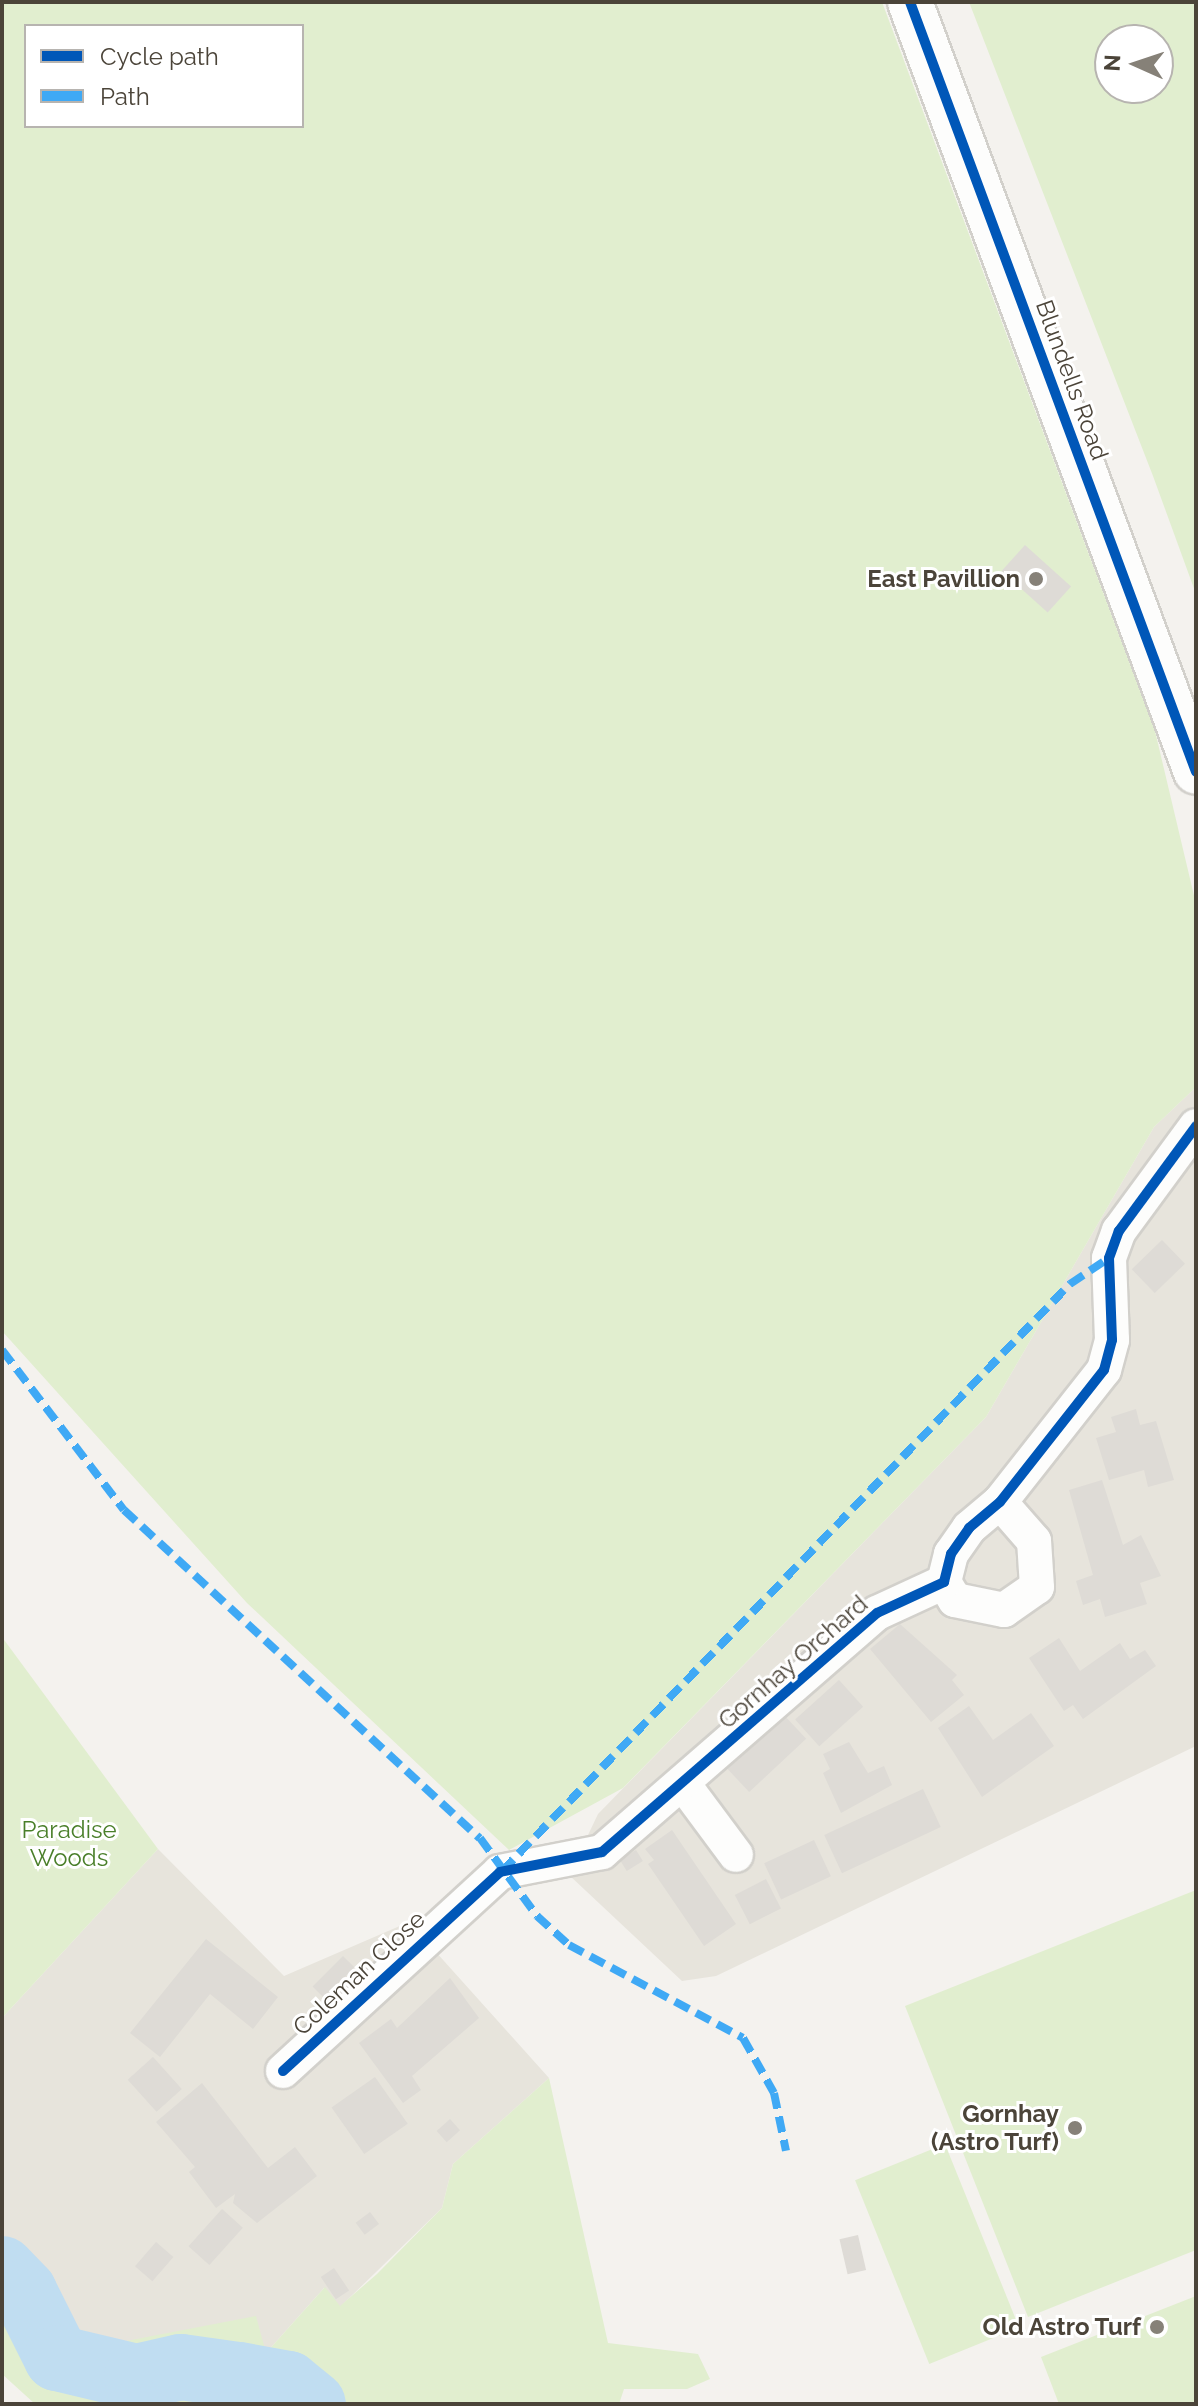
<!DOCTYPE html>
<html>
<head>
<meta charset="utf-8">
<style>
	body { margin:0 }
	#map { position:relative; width:1198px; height:2406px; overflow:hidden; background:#f4f2ee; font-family:Raleway,sans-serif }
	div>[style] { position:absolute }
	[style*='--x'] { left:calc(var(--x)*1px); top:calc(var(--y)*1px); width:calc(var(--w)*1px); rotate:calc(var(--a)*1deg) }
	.residential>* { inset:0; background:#e7e4dc }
	.green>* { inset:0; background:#e1eecf; transform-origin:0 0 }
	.river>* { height:66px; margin:-33px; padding:0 33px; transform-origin:33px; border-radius:33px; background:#c0ddf1 }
	.building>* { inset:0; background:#dedbd6; transform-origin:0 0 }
	.roads { filter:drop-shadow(2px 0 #d2d0cb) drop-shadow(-2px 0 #d2d0cb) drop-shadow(0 2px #d2d0cb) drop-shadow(0 -2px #d2d0cb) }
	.minor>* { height:34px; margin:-17px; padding:0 17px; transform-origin:17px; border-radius:17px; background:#fdfdfc }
	.tertiary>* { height:44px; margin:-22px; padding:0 22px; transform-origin:22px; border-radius:22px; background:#fdfdfc }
	.quiet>* { height:8px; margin-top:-4px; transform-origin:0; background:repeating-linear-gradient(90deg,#3fa9f5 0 16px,transparent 0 24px) }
	.cycleway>* { height:10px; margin:-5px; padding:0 5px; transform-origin:5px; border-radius:5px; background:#0057b8 }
	.dots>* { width:22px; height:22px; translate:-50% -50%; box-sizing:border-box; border:4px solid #fff; border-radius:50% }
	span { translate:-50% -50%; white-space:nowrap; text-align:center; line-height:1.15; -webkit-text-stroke:6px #fff; paint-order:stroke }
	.street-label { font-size:24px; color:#4b4439 }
	.poi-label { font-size:24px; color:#4b4439; font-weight:700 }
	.right { translate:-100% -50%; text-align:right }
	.park-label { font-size:24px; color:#4a7f2a }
	.frame { position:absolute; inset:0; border:4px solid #4b4439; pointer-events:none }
	.legend { position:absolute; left:24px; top:24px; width:280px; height:104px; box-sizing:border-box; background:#fff; border:2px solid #b7b4b0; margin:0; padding:10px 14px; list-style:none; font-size:24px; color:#4b4439 }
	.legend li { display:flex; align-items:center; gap:16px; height:40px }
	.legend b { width:40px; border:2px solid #b7b4b0 }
	.north { position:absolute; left:1094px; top:24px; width:80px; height:80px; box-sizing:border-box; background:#fff; border:2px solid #b7b4b0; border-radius:50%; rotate:273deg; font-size:22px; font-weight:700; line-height:32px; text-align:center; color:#4b4439 }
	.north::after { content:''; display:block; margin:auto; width:28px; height:36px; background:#868178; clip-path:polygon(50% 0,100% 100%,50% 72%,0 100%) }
</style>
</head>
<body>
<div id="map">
	<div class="residential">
		<div style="clip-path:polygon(1196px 1087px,1196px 1746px,716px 1976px,682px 1981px,569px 1875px,598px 1814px,986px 1417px,1154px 1127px)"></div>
		<div style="clip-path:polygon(158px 1849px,284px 1976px,409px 1922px,549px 2078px,453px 2164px,442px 2208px,340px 2307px,324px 2288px,266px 2353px,133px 2404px,37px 2289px,2px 2234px,2px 2018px)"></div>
	</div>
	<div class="green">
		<div style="clip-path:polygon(evenodd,2px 2px,882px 2px,1155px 731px,1196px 904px,1196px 1087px,1154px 1127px,986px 1417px,623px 1788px,509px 1850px,247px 1603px,2px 1331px,2px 2px,26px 26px,302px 26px,302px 126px,26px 126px,26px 26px)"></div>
		<div style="clip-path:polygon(evenodd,969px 2px,1196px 2px,1196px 594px,1153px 476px,969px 2px,1110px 40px,1158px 40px,1158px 88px,1110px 88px,1110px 40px)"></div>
		<div style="clip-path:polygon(2px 1637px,158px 1849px,2px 2018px)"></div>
		<div style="clip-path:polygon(1196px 1890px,1196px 2250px,1028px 2317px,905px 2006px)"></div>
		<div style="clip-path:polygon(549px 2078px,608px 2343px,698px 2354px,710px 2379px,687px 2389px,624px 2389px,619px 2404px,35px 2404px,2px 2374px,2px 2234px,37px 2289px,95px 2347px,256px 2316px,266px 2353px,325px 2287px,340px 2306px,377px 2274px,442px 2208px,453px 2164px)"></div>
		<div style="left:945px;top:2144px;width:198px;height:97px;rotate:68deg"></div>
		<div style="clip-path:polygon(1196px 2296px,1196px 2404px,1059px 2404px,1041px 2357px)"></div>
	</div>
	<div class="river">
		<div style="--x:2;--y:2269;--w:32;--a:46"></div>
		<div style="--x:24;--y:2292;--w:74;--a:63.4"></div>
		<div style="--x:57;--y:2358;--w:82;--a:13.4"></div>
		<div style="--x:137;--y:2377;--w:45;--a:-12.8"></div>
		<div style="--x:181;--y:2367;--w:59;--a:7.9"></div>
		<div style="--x:239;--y:2375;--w:50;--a:10.4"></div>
		<div style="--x:288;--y:2384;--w:32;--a:39"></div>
	</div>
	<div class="building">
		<div style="left:1025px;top:545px;width:62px;height:35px;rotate:42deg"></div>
		<div style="left:1162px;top:1240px;width:33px;height:42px;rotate:46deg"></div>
		<div style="clip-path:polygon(1136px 1409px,1140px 1425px,1156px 1421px,1174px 1480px,1148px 1487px,1144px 1470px,1109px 1480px,1096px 1438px,1116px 1432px,1111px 1417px)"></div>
		<div style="clip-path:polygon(1102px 1480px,1123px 1545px,1141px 1535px,1161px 1576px,1140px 1583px,1147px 1604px,1105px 1617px,1100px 1599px,1083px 1605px,1076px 1581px,1093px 1575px,1069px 1490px)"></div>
		<div style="clip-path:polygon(900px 1624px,957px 1675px,952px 1680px,964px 1695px,931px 1722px,870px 1649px)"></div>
		<div style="clip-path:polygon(1059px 1638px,1080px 1671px,1120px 1643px,1130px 1659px,1145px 1650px,1156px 1666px,1083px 1719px,1073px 1705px,1064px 1711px,1029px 1658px)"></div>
		<div style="left:839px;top:1680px;width:36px;height:59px;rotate:48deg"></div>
		<div style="clip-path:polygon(969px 1706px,993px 1740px,1031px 1713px,1054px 1746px,982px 1797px,938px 1728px)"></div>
		<div style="left:783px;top:1714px;width:34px;height:78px;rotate:47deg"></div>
		<div style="clip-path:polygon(849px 1742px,868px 1773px,884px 1766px,892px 1785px,841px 1813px,823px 1773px,830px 1769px,823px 1754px)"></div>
		<div style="left:923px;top:1789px;width:42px;height:109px;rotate:65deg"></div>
		<div style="clip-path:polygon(672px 1830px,736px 1924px,704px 1946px,648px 1864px,654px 1860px,645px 1849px)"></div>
		<div style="left:814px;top:1840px;width:40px;height:55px;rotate:65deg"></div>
		<div style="left:636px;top:1850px;width:13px;height:19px;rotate:58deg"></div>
		<div style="left:766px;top:1879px;width:33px;height:35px;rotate:63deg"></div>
		<div style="clip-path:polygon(206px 1939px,278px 1997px,253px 2029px,210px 1994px,160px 2057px,130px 2033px)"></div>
		<div style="left:343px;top:1956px;width:16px;height:43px;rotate:45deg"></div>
		<div style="clip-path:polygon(450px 1978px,479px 2018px,412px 2076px,421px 2090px,403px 2103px,359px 2043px,391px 2019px,397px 2028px)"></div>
		<div style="left:153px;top:2057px;width:43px;height:34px;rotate:48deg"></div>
		<div style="left:375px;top:2077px;width:57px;height:53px;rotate:55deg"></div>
		<div style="clip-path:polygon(202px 2083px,268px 2168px,295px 2147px,317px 2176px,257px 2223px,233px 2203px,235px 2194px,216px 2208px,189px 2172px,195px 2167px,156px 2122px)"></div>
		<div style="left:450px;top:2119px;width:15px;height:18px;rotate:48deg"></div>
		<div style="left:222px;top:2209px;width:28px;height:50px;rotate:42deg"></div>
		<div style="left:370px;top:2212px;width:15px;height:18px;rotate:53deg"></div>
		<div style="left:858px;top:2235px;width:36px;height:19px;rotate:77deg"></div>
		<div style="left:156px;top:2242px;width:23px;height:32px;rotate:41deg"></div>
		<div style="left:334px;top:2268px;width:27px;height:16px;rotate:56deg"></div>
	</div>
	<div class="roads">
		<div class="minor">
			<div style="--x:944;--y:1582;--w:21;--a:59"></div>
			<div style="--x:955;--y:1600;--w:50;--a:11.5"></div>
			<div style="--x:1004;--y:1610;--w:40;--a:-34.9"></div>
			<div style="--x:1037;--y:1587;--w:46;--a:-93.7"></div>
			<div style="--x:1034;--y:1541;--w:52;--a:-131.1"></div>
			<div style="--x:684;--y:1785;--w:87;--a:53.4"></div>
			<div style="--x:283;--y:2071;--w:294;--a:-42.5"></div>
			<div style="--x:500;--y:1872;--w:104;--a:-11.1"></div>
			<div style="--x:602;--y:1852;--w:364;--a:-41"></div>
			<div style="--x:877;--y:1613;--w:74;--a:-24.8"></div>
			<div style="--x:944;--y:1582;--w:29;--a:-76"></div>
			<div style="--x:951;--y:1554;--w:32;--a:-55"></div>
			<div style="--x:969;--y:1528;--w:40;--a:-40"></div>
			<div style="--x:1000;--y:1502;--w:168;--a:-51.8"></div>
			<div style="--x:1104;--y:1370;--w:31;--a:-75"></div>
			<div style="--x:1112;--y:1340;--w:82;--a:-92.1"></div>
			<div style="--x:1109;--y:1258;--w:29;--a:-70"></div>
			<div style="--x:1119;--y:1231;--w:130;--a:-53.7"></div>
		</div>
		<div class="tertiary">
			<div style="--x:910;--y:2;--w:821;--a:69.62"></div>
		</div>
	</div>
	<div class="quiet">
		<div style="--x:2;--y:1350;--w:201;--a:52.7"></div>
		<div style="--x:124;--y:1510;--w:484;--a:42.7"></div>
		<div style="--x:480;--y:1838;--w:97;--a:53.8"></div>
		<div style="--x:537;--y:1916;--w:43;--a:42.2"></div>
		<div style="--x:569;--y:1945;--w:197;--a:28.1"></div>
		<div style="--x:743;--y:2038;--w:63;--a:60.6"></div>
		<div style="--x:774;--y:2093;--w:59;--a:78.3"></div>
		<div style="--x:502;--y:1871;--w:817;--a:-45.94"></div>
		<div style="--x:1070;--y:1284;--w:47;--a:-33.7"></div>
	</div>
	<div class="cycleway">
		<div style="--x:910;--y:2;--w:821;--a:69.62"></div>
		<div style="--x:283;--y:2071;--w:294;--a:-42.5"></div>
		<div style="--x:500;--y:1872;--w:104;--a:-11.1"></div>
		<div style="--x:602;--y:1852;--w:364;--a:-41"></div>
		<div style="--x:877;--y:1613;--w:74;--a:-24.8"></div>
		<div style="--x:944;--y:1582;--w:29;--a:-76"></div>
		<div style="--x:951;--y:1554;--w:32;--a:-55"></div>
		<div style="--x:969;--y:1528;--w:40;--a:-40"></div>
		<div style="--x:1000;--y:1502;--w:168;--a:-51.8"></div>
		<div style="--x:1104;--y:1370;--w:31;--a:-75"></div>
		<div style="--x:1112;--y:1340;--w:82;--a:-92.1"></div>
		<div style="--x:1109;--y:1258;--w:29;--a:-70"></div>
		<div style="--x:1119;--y:1231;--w:130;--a:-53.7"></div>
	</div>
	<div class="dots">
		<div style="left:1036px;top:579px;background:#868178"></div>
		<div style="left:1075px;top:2128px;background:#868178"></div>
		<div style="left:1157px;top:2327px;background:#868178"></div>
	</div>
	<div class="street-label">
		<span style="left:1072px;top:380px;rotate:70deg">Blundells Road</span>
		<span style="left:793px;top:1662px;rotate:-41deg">Gornhay Orchard</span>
		<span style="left:359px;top:1973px;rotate:-43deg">Coleman Close</span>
	</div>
	<div class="poi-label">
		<span class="right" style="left:1020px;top:579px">East Pavillion</span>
		<span class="right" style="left:1059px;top:2128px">Gornhay<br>(Astro Turf)</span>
		<span class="right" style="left:1141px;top:2327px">Old Astro Turf</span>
	</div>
	<div class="park-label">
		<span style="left:69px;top:1844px">Paradise<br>Woods</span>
	</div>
	<div class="frame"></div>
	<ul class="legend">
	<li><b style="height:10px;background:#0057b8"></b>Cycle path</li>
	<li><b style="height:10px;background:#3fa9f5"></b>Path</li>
	</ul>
	<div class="north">N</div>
</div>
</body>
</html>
